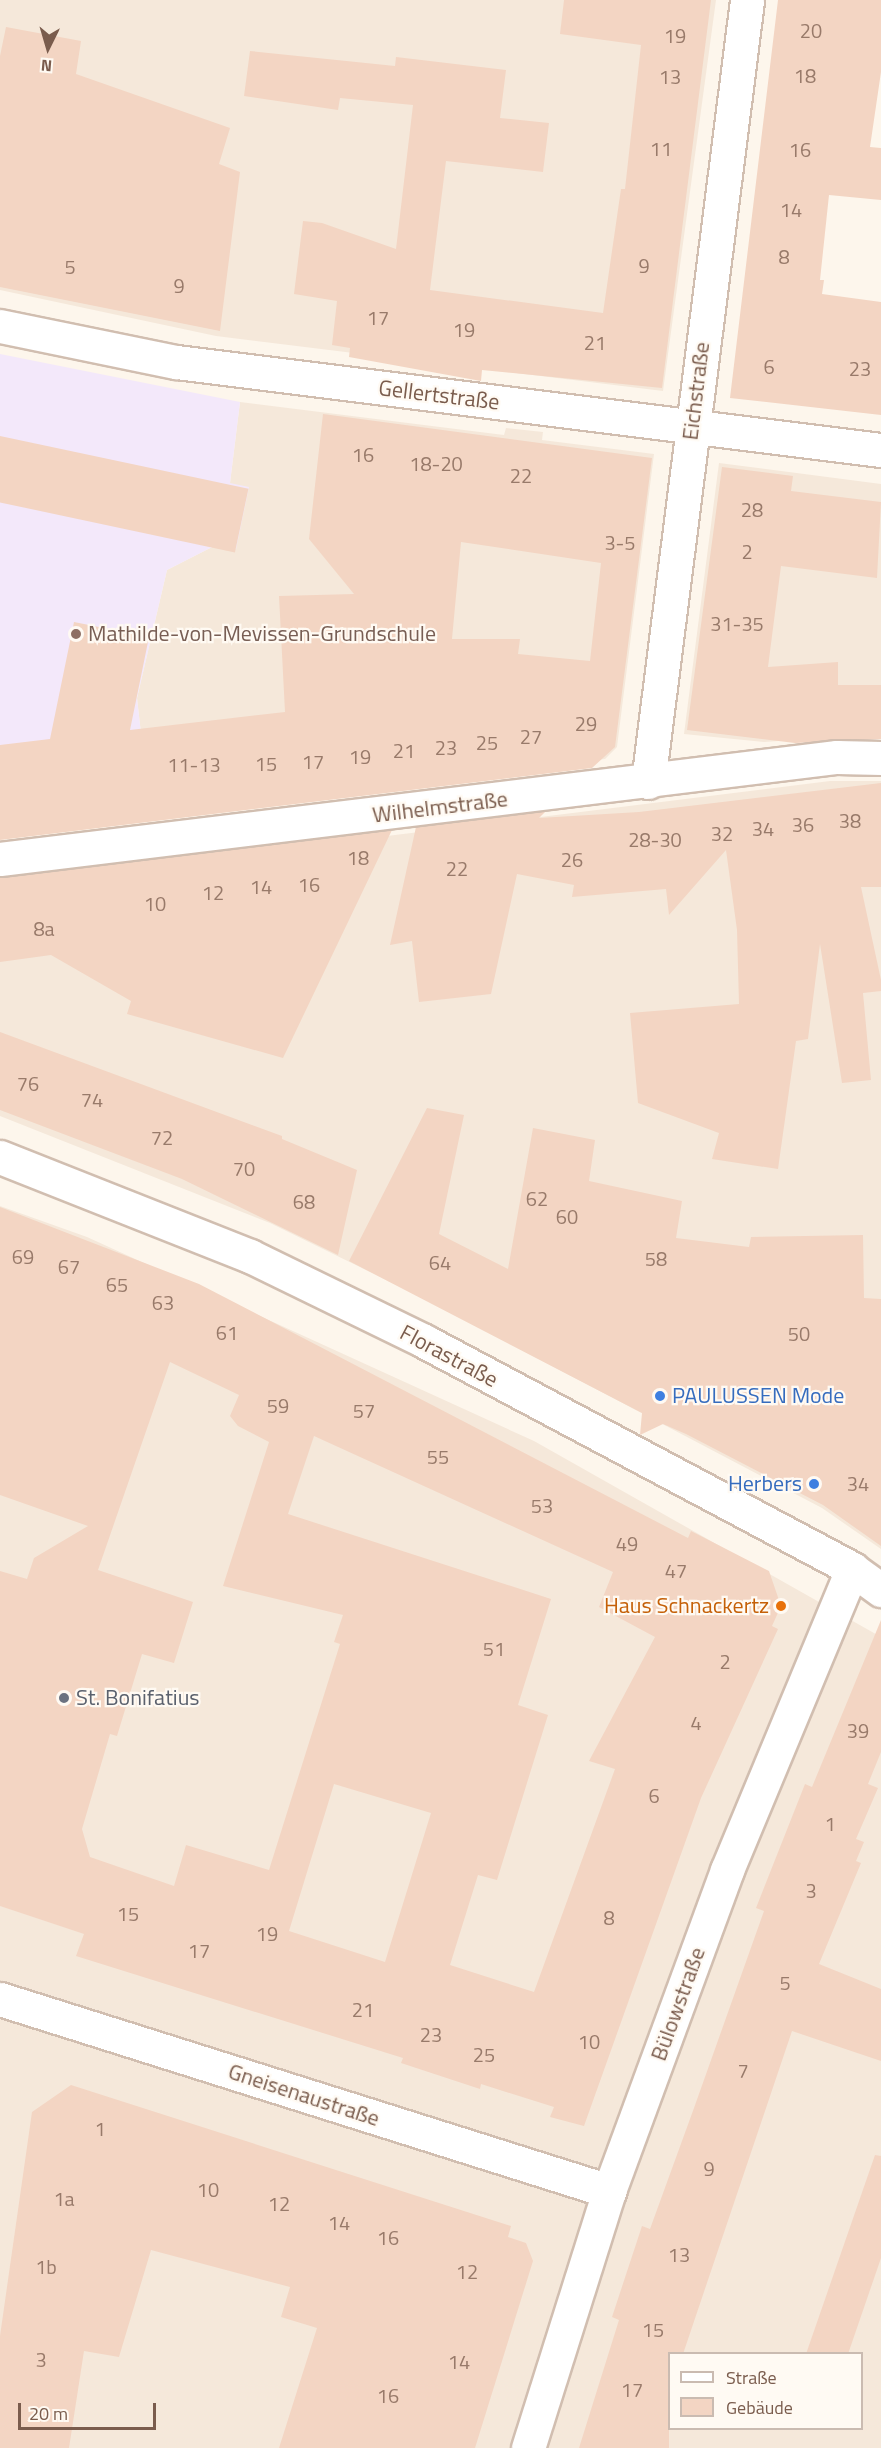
<!DOCTYPE html>
<html>
<head>
<meta charset="utf-8">
<style>
	body { margin:0 }
	#map { position:relative; width:881px; height:2448px; overflow:hidden; background:#fdf6ec; font-family:"Titillium Web",sans-serif }
	div>[style] { position:absolute }
	[style*='--x'] { left:calc(var(--x)*1px); top:calc(var(--y)*1px); width:calc(var(--w)*1px); rotate:calc(var(--a)*1deg) }
	.residential>* { inset:0; background:#f5e8da }
	.education>* { inset:0; background:#f3e8fa }
	.building>* { inset:0; background:#f3d5c3; transform-origin:0 0 }
	.roads { filter:drop-shadow(2px 0 #d1beb0) drop-shadow(-2px 0 #d1beb0) drop-shadow(0 2px #d1beb0) drop-shadow(0 -2px #d1beb0) }
	.street>* { height:33px; margin:-16.5px; padding:0 16.5px; transform-origin:16.5px; border-radius:16.5px; background:#fff }
	.dots>* { width:16px; height:16px; translate:-50% -50%; box-sizing:border-box; border:3px solid #fffaf3; border-radius:50% }
	span { translate:-50% -50%; white-space:nowrap; text-align:center; line-height:1.15; -webkit-text-stroke:4.5px #fffaf3; paint-order:stroke }
	.number-label { font-size:20px; color:#987a6a }
	.number-label span { -webkit-text-stroke-width:0 }
	.street-label { font-size:22px; color:#7a5c4d }
	.education-label { font-size:22px; color:#785e54 }
	.left { translate:0 -50%; text-align:left }
	.shop-label { font-size:22px; color:#366cbe }
	.right { translate:-100% -50%; text-align:right }
	.food-label { font-size:22px; color:#c56008 }
	.worship-label { font-size:22px; color:#5b616d }
	.legend { position:absolute; left:668px; top:2352px; width:195px; height:78px; box-sizing:border-box; background:#fffaf3; border:2px solid #cabbb1; margin:0; padding:8px 10px; list-style:none; font-size:18px; color:#7a5c4d }
	.legend li { display:flex; align-items:center; gap:12px; height:30px }
	.legend b { width:30px; border:2px solid #cabbb1 }
	.north { position:absolute; left:18px; top:18px; width:60px; height:60px; -webkit-text-stroke:4px #fffaf3; paint-order:stroke; rotate:185deg; font-size:16px; font-weight:700; line-height:24px; text-align:center; color:#7a5c4d }
	.north::after { content:''; display:block; margin:auto; width:21px; height:27px; background:#7a5c4d; clip-path:polygon(50% 0,100% 100%,50% 72%,0 100%) }
	.scale { position:absolute; left:18px; top:2403px; width:138px; height:27px; box-sizing:border-box; border:3px solid #7a5c4d; border-top:0; padding-left:8px; font-size:18px; line-height:21px; white-space:nowrap; color:#7a5c4d; -webkit-text-stroke:4px #fffaf3; paint-order:stroke }
</style>
</head>
<body>
<div id="map">
	<div class="residential">
		<div style="clip-path:polygon(0 0,716px 0,663px 391px,216px 336px,0 290px)"></div>
		<div style="clip-path:polygon(240px 402px,504px 435px,506px 428px,543px 432px,542px 440px,654px 454px,617px 747px,605px 759px,150px 814px,137px 698px,167px 570px,216px 545px,236px 549px,230px 483px)"></div>
		<div style="clip-path:polygon(719px 463px,881px 484px,881px 734px,764px 742px,684px 734px)"></div>
		<div style="clip-path:polygon(830px 781px,881px 781px,881px 1549px,822px 1508px,421px 1297px,270px 1223px,0 1116px,0 884px)"></div>
		<div style="clip-path:polygon(evenodd,0 1206px,87px 1237px,534px 1441px,881px 1637px,881px 2448px,0 2448px,0 1206px,670px 2354px,862px 2354px,862px 2428px,670px 2428px,670px 2354px)"></div>
	</div>
	<div class="education">
		<div style="clip-path:polygon(0 354px,240px 402px,230px 483px,249px 487px,236px 549px,216px 545px,167px 570px,137px 698px,150px 814px,0 832px)"></div>
	</div>
	<div class="building">
		<div style="clip-path:polygon(564px 0,711px 0,662px 388px,482px 370px,481px 381px,349px 357px,350px 348px,332px 345px,337px 301px,294px 294px,303px 221px,322px 223px,396px 249px,413px 105px,340px 98px,338px 110px,244px 96px,250px 51px,395px 66px,396px 57px,506px 70px,500px 118px,549px 123px,543px 172px,446px 161px,430px 290px,603px 313px,621px 189px,625px 189px,641px 45px,560px 34px)"></div>
		<div style="clip-path:polygon(778px 0,881px 0,881px 72px,870px 147px,881px 148px,881px 200px,829px 195px,820px 280px,824px 280px,822px 294px,881px 302px,881px 415px,730px 398px)"></div>
		<div style="clip-path:polygon(6px 27px,81px 41px,76px 74px,230px 128px,219px 164px,240px 172px,220px 331px,0 287px,0 56px)"></div>
		<div style="clip-path:polygon(evenodd,323px 414px,652px 458px,615px 747px,592px 768px,0 840px,0 745px,50px 739px,74px 622px,149px 637px,130px 730px,285px 712px,279px 596px,354px 594px,309px 539px,323px 414px,461px 542px,601px 563px,590px 661px,518px 654px,520px 639px,452px 639px,461px 542px)"></div>
		<div style="left:0;top:436px;width:254px;height:65px;rotate:12deg"></div>
		<div style="clip-path:polygon(722px 467px,793px 476px,791px 491px,881px 502px,877px 578px,781px 566px,768px 667px,838px 662px,838px 685px,881px 685px,881px 739px,795px 743px,687px 730px)"></div>
		<div style="clip-path:polygon(881px 783px,881px 887px,861px 887px,881px 980px,881px 991px,863px 993px,871px 1080px,842px 1083px,820px 944px,808px 1039px,796px 1041px,778px 1169px,712px 1159px,719px 1133px,638px 1103px,630px 1013px,739px 1004px,737px 930px,726px 850px,669px 915px,666px 889px,572px 897px,574px 885px,517px 874px,491px 994px,419px 1002px,412px 941px,390px 945px,416px 827px,546px 811px,539px 818px,639px 812px)"></div>
		<div style="clip-path:polygon(392px 830px,283px 1058px,127px 1014px,131px 1001px,51px 955px,0 962px,0 877px)"></div>
		<div style="clip-path:polygon(0 1032px,282px 1136px,282px 1139px,357px 1170px,338px 1255px,182px 1179px,0 1110px)"></div>
		<div style="clip-path:polygon(427px 1108px,464px 1115px,439px 1234px,508px 1269px,533px 1128px,595px 1140px,589px 1181px,682px 1201px,676px 1238px,749px 1247px,751px 1237px,863px 1235px,864px 1298px,881px 1299px,881px 1546px,823px 1505px,686px 1434px,663px 1424px,640px 1435px,642px 1413px,349px 1261px)"></div>
		<div style="clip-path:polygon(evenodd,0 1207px,199px 1284px,688px 1538px,691px 1531px,769px 1571px,781px 1606px,772px 1626px,778px 1629px,701px 1798px,584px 2126px,550px 2117px,554px 2107px,481px 2084px,480px 2089px,401px 2063px,403px 2058px,76px 1956px,84px 1934px,0 1906px,0 1571px,27px 1579px,34px 1558px,88px 1526px,0 1495px,0 1207px,170px 1362px,239px 1395px,230px 1416px,238px 1426px,269px 1442px,223px 1586px,343px 1615px,334px 1642px,340px 1644px,269px 1870px,186px 1845px,174px 1886px,90px 1857px,82px 1829px,110px 1734px,117px 1736px,142px 1654px,174px 1663px,193px 1602px,98px 1570px,170px 1362px,0 1207px,314px 1436px,613px 1572px,599px 1607px,655px 1637px,589px 1761px,615px 1769px,534px 1992px,450px 1965px,478px 1875px,497px 1880px,548px 1715px,518px 1705px,551px 1599px,288px 1514px,314px 1436px,0 1207px,334px 1784px,431px 1813px,385px 1962px,289px 1931px,334px 1784px)"></div>
		<div style="clip-path:polygon(881px 1620px,881px 1752px,868px 1784px,878px 1788px,856px 1839px,864px 1842px,856px 1861px,861px 1863px,819px 1964px,881px 1989px,881px 2061px,792px 2031px,683px 2354px,669px 2354px,669px 2448px,579px 2448px,619px 2320px,612px 2317px,642px 2226px,650px 2229px,694px 2108px,764px 1911px,756px 1908px,805px 1784px,812px 1787px)"></div>
		<div style="clip-path:polygon(71px 2085px,511px 2226px,508px 2237px,526px 2243px,533px 2261px,475px 2448px,279px 2448px,317px 2328px,281px 2317px,290px 2287px,151px 2250px,119px 2357px,84px 2351px,69px 2448px,0 2448px,0 2336px,32px 2112px)"></div>
		<div style="clip-path:polygon(875px 2155px,881px 2156px,881px 2258px,848px 2354px,806px 2354px)"></div>
	</div>
	<div class="roads">
		<div class="street">
			<div style="--x:0;--y:326;--w:180;--a:11.6"></div>
			<div style="--x:176;--y:362;--w:710;--a:7.12"></div>
			<div style="--x:648;--y:782;--w:788;--a:-82.78"></div>
			<div style="--x:0;--y:859;--w:843;--a:-6.95"></div>
			<div style="--x:837;--y:757;--w:44;--a:1.3"></div>
			<div style="--x:0;--y:1157;--w:269;--a:21.6"></div>
			<div style="--x:250;--y:1256;--w:194;--a:26"></div>
			<div style="--x:424;--y:1341;--w:485;--a:28"></div>
			<div style="--x:852;--y:1569;--w:36;--a:36"></div>
			<div style="--x:0;--y:1999;--w:639;--a:17.5"></div>
			<div style="--x:528;--y:2448;--w:269;--a:-72.5"></div>
			<div style="--x:609;--y:2191;--w:342;--a:-69.8"></div>
			<div style="--x:727;--y:1870;--w:326;--a:-67.4"></div>
		</div>
	</div>
	<div class="dots">
		<div style="left:76px;top:634px;background:#8d6e63"></div>
		<div style="left:660px;top:1396px;background:#3f7fe0"></div>
		<div style="left:814px;top:1484px;background:#3f7fe0"></div>
		<div style="left:781px;top:1606px;background:#e8710a"></div>
		<div style="left:64px;top:1698px;background:#6b7280"></div>
	</div>
	<div class="number-label">
		<span style="left:811px;top:30px">20</span>
		<span style="left:675px;top:35px">19</span>
		<span style="left:805px;top:75px">18</span>
		<span style="left:670px;top:76px">13</span>
		<span style="left:661px;top:148px">11</span>
		<span style="left:800px;top:149px">16</span>
		<span style="left:791px;top:209px">14</span>
		<span style="left:784px;top:256px">8</span>
		<span style="left:644px;top:265px">9</span>
		<span style="left:70px;top:266px">5</span>
		<span style="left:179px;top:285px">9</span>
		<span style="left:378px;top:317px">17</span>
		<span style="left:464px;top:329px">19</span>
		<span style="left:595px;top:342px">21</span>
		<span style="left:769px;top:366px">6</span>
		<span style="left:860px;top:368px">23</span>
		<span style="left:363px;top:454px">16</span>
		<span style="left:436px;top:463px">18-20</span>
		<span style="left:521px;top:475px">22</span>
		<span style="left:752px;top:509px">28</span>
		<span style="left:620px;top:542px">3-5</span>
		<span style="left:747px;top:551px">2</span>
		<span style="left:737px;top:623px">31-35</span>
		<span style="left:586px;top:723px">29</span>
		<span style="left:531px;top:736px">27</span>
		<span style="left:487px;top:742px">25</span>
		<span style="left:446px;top:747px">23</span>
		<span style="left:404px;top:750px">21</span>
		<span style="left:360px;top:756px">19</span>
		<span style="left:313px;top:761px">17</span>
		<span style="left:266px;top:763px">15</span>
		<span style="left:194px;top:764px">11-13</span>
		<span style="left:850px;top:820px">38</span>
		<span style="left:803px;top:824px">36</span>
		<span style="left:763px;top:828px">34</span>
		<span style="left:722px;top:833px">32</span>
		<span style="left:655px;top:839px">28-30</span>
		<span style="left:358px;top:857px">18</span>
		<span style="left:572px;top:859px">26</span>
		<span style="left:457px;top:868px">22</span>
		<span style="left:309px;top:884px">16</span>
		<span style="left:261px;top:886px">14</span>
		<span style="left:213px;top:892px">12</span>
		<span style="left:155px;top:903px">10</span>
		<span style="left:44px;top:928px">8a</span>
		<span style="left:28px;top:1083px">76</span>
		<span style="left:92px;top:1099px">74</span>
		<span style="left:162px;top:1137px">72</span>
		<span style="left:244px;top:1168px">70</span>
		<span style="left:537px;top:1198px">62</span>
		<span style="left:304px;top:1201px">68</span>
		<span style="left:567px;top:1216px">60</span>
		<span style="left:23px;top:1256px">69</span>
		<span style="left:656px;top:1258px">58</span>
		<span style="left:440px;top:1262px">64</span>
		<span style="left:69px;top:1266px">67</span>
		<span style="left:117px;top:1284px">65</span>
		<span style="left:163px;top:1302px">63</span>
		<span style="left:227px;top:1332px">61</span>
		<span style="left:799px;top:1333px">50</span>
		<span style="left:278px;top:1405px">59</span>
		<span style="left:364px;top:1410px">57</span>
		<span style="left:438px;top:1456px">55</span>
		<span style="left:858px;top:1483px">34</span>
		<span style="left:542px;top:1505px">53</span>
		<span style="left:627px;top:1543px">49</span>
		<span style="left:676px;top:1570px">47</span>
		<span style="left:494px;top:1648px">51</span>
		<span style="left:725px;top:1661px">2</span>
		<span style="left:696px;top:1722px">4</span>
		<span style="left:858px;top:1730px">39</span>
		<span style="left:654px;top:1795px">6</span>
		<span style="left:830px;top:1823px">1</span>
		<span style="left:811px;top:1890px">3</span>
		<span style="left:128px;top:1913px">15</span>
		<span style="left:609px;top:1917px">8</span>
		<span style="left:267px;top:1933px">19</span>
		<span style="left:199px;top:1950px">17</span>
		<span style="left:785px;top:1982px">5</span>
		<span style="left:363px;top:2009px">21</span>
		<span style="left:431px;top:2034px">23</span>
		<span style="left:589px;top:2041px">10</span>
		<span style="left:484px;top:2054px">25</span>
		<span style="left:743px;top:2070px">7</span>
		<span style="left:100px;top:2128px">1</span>
		<span style="left:709px;top:2168px">9</span>
		<span style="left:208px;top:2189px">10</span>
		<span style="left:64px;top:2198px">1a</span>
		<span style="left:279px;top:2203px">12</span>
		<span style="left:339px;top:2222px">14</span>
		<span style="left:388px;top:2237px">16</span>
		<span style="left:679px;top:2254px">13</span>
		<span style="left:46px;top:2266px">1b</span>
		<span style="left:467px;top:2271px">12</span>
		<span style="left:653px;top:2329px">15</span>
		<span style="left:41px;top:2359px">3</span>
		<span style="left:459px;top:2361px">14</span>
		<span style="left:632px;top:2389px">17</span>
		<span style="left:388px;top:2395px">16</span>
	</div>
	<div class="street-label">
		<span style="left:696px;top:391px;rotate:-83deg">Eichstraße</span>
		<span style="left:439px;top:395px;rotate:7deg">Gellertstraße</span>
		<span style="left:440px;top:807px;rotate:-7deg">Wilhelmstraße</span>
		<span style="left:449px;top:1356px;rotate:28deg">Florastraße</span>
		<span style="left:678px;top:2004px;rotate:-70deg">Bülowstraße</span>
		<span style="left:304px;top:2095px;rotate:18deg">Gneisenaustraße</span>
	</div>
	<div class="education-label">
		<span class="left" style="left:88px;top:634px">Mathilde-von-Mevissen-Grundschule</span>
	</div>
	<div class="shop-label">
		<span class="left" style="left:672px;top:1396px">PAULUSSEN Mode</span>
		<span class="right" style="left:802px;top:1484px">Herbers</span>
	</div>
	<div class="food-label">
		<span class="right" style="left:769px;top:1606px">Haus Schnackertz</span>
	</div>
	<div class="worship-label">
		<span class="left" style="left:76px;top:1698px">St. Bonifatius</span>
	</div>
	<ul class="legend">
	<li><b style="height:8px;background:#fff"></b>Straße</li>
	<li><b style="height:16px;background:#f3d5c3"></b>Gebäude</li>
	</ul>
	<div class="north">N</div>
	<div class="scale">20 m</div>
</div>
</body>
</html>
